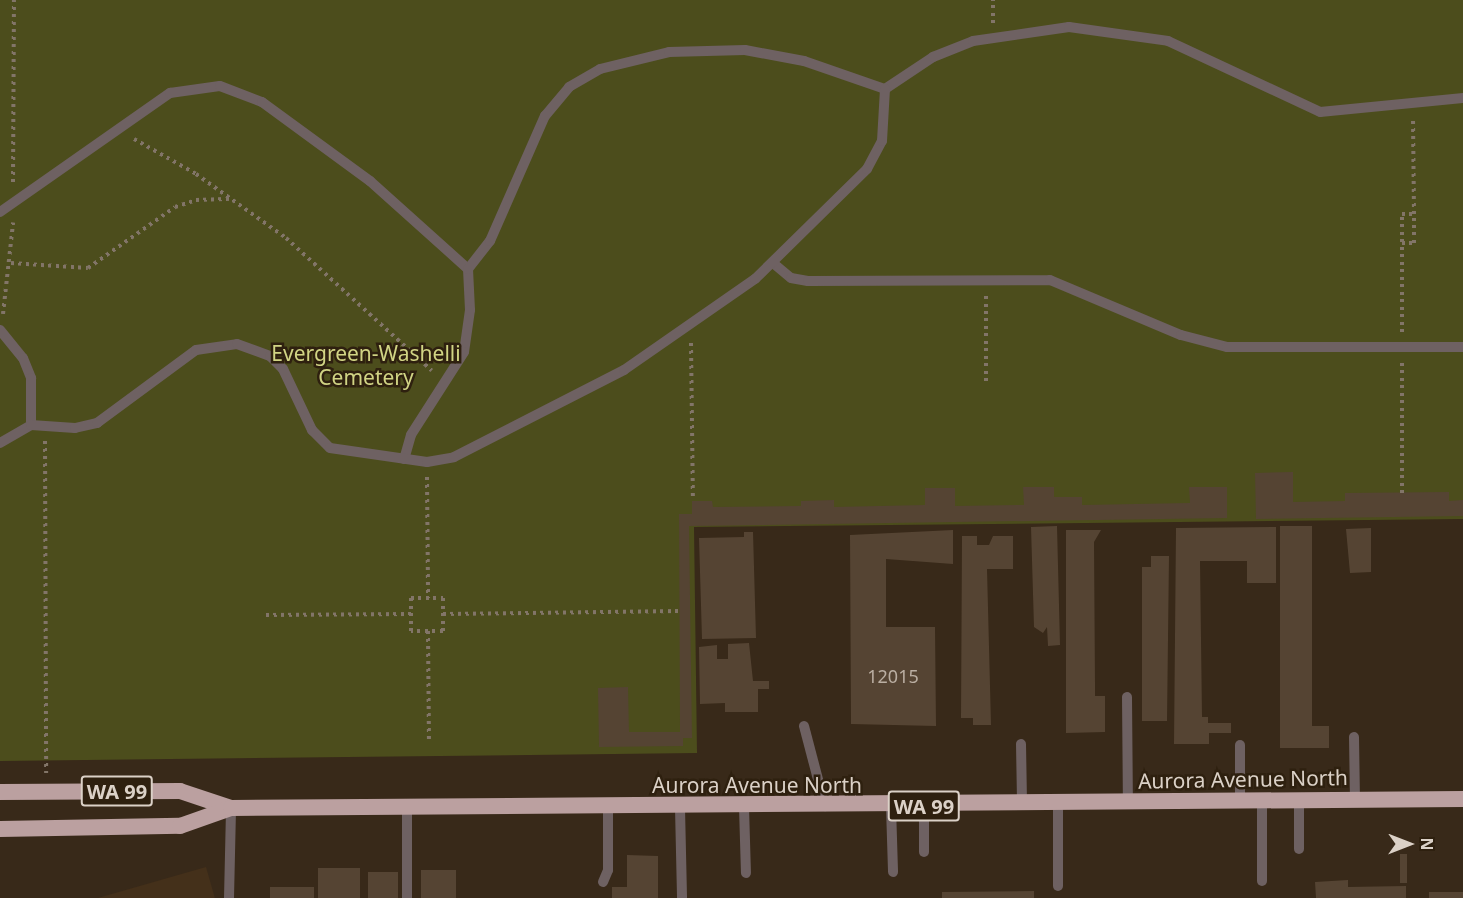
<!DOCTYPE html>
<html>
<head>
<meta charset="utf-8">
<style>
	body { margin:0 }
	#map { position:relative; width:1463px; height:898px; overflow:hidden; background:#382919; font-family:"Noto Sans",sans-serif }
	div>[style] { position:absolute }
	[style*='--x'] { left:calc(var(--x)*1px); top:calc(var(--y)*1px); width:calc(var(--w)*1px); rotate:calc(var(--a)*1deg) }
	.built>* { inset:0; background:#44301a; transform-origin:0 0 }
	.green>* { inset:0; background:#4c4d1c }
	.building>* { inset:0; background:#543; transform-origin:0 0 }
	.path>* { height:4px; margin-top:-2px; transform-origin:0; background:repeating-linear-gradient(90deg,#827568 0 3px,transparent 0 7.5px) }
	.service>* { height:10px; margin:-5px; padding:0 5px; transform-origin:5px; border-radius:5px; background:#6e6162 }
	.trunk>* { height:16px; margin:-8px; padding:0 8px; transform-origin:8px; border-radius:8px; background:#bba0a0 }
	span { translate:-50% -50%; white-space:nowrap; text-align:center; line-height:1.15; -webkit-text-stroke:5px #2e200f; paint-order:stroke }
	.number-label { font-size:18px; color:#baaea2 }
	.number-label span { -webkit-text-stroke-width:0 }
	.shield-label span { padding:2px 4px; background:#2e200f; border:2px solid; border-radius:4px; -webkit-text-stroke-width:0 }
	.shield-label { font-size:20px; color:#dbd1c7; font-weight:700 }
	.park-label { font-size:21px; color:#d1d484 }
	.street-label { font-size:21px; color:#dbd1c7 }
	.north { position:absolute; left:1379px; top:814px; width:60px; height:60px; -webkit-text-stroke:4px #2e200f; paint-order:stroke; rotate:90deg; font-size:16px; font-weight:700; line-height:24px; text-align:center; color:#dbd1c7 }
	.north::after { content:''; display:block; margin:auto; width:21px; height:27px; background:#dbd1c7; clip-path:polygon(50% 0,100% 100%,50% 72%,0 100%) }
</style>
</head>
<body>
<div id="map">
	<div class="built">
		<div style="left:206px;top:867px;width:32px;height:206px;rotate:74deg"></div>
	</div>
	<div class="green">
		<div style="clip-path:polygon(0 0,1463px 0,1463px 519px,694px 527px,697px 753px,0 761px)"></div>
	</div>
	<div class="building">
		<div style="clip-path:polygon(1293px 472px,1293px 502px,1345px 501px,1345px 493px,1449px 492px,1449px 501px,1463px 500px,1463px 516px,1256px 519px,1255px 473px)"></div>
		<div style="clip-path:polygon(1023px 487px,1054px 487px,1054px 497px,1082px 497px,1082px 505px,1190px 503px,1189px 487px,1227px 487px,1227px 518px,689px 526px,692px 738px,683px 738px,683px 746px,599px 747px,598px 688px,628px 687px,629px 732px,680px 732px,679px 514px,692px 514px,692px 501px,712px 501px,713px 507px,801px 506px,801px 501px,834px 500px,834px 507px,925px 505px,925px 488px,955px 488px,955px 506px,1024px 505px)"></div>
		<div style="clip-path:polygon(1057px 526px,1060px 645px,1048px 646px,1047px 627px,1043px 633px,1034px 627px,1031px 527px)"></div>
		<div style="clip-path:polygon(1280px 526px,1312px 526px,1312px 726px,1329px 726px,1329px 748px,1280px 748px)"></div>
		<div style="clip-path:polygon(1276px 527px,1276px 583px,1247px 583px,1247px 561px,1200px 561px,1202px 717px,1208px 717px,1208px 723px,1231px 723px,1231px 733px,1209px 733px,1209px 744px,1174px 744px,1176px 528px)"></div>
		<div style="clip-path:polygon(1371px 528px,1371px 572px,1350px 573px,1346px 529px)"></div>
		<div style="clip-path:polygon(953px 530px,953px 564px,886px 559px,886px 627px,935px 627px,936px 726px,851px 724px,850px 535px)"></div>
		<div style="clip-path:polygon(1066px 530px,1101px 530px,1094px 542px,1095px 686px,1095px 696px,1105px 696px,1105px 732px,1066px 733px)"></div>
		<div style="clip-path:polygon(744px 532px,753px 532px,756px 638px,702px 639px,699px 538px,744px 537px)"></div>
		<div style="clip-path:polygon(962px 536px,977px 536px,977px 545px,989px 545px,993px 536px,1013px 536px,1013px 569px,987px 569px,991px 725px,973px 725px,973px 718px,961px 718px)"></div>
		<div style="clip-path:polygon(1151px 556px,1169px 556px,1167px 721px,1142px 721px,1142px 567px,1151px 567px)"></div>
		<div style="clip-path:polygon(749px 643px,753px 681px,769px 681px,769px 689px,758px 689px,758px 712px,725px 712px,725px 703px,700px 704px,699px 647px,717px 645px,717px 659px,728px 659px,728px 644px)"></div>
		<div style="left:1400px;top:854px;width:7px;height:29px"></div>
		<div style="clip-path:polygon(627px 855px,658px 856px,658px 898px,612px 898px,612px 887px,627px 887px)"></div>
		<div style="left:318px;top:868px;width:42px;height:30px"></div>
		<div style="left:456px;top:870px;width:28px;height:35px;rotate:90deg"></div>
		<div style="left:368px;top:872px;width:30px;height:26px"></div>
		<div style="clip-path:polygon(1348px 880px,1348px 887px,1406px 886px,1406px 898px,1316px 898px,1315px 882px)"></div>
		<div style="left:270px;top:887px;width:44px;height:11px"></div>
		<div style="clip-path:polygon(1034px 891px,1034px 898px,942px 898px,942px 892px)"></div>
		<div style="left:1429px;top:892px;width:34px;height:6px"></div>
	</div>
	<div class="path">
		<div style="--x:993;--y:23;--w:23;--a:-90"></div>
		<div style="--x:134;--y:139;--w:71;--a:29.4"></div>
		<div style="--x:196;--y:174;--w:110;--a:35.4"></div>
		<div style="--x:286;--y:238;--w:197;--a:42.3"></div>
		<div style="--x:13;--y:182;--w:182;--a:-89.7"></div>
		<div style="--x:1402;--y:243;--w:12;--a:0"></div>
		<div style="--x:1414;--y:243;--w:29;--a:-90"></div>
		<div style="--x:11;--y:263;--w:77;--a:3.7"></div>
		<div style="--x:88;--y:268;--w:106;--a:-35"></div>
		<div style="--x:175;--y:207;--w:22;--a:-18"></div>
		<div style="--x:196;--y:200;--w:37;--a:-2"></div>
		<div style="--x:986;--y:296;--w:87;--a:90"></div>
		<div style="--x:3;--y:314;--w:92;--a:-83.7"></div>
		<div style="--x:1402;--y:332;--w:118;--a:-90"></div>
		<div style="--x:1402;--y:214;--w:12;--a:0"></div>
		<div style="--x:1414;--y:214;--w:96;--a:-90.6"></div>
		<div style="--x:691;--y:343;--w:155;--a:89.3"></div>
		<div style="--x:1402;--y:363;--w:130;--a:90"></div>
		<div style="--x:45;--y:441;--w:332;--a:89.8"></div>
		<div style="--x:427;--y:477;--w:121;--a:89.5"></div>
		<div style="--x:411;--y:598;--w:32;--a:0"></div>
		<div style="--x:443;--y:598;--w:33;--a:90"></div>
		<div style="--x:443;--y:631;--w:32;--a:180"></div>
		<div style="--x:411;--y:631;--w:33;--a:-90"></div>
		<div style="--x:443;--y:614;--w:237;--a:-0.7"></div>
		<div style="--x:266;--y:615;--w:145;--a:-0.4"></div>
		<div style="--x:428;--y:631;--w:111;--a:89.5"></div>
	</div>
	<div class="service">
		<div style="--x:885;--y:89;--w:58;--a:-33.7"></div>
		<div style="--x:933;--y:57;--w:43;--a:-21.8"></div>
		<div style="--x:973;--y:41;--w:97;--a:-8.3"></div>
		<div style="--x:1069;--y:27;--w:100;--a:8"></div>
		<div style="--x:1168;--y:41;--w:168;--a:25"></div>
		<div style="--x:1320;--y:112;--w:144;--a:-5.6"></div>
		<div style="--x:0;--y:212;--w:208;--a:-35"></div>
		<div style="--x:170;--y:93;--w:50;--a:-8"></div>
		<div style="--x:220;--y:86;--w:45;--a:20.9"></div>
		<div style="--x:262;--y:102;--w:134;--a:36.2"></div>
		<div style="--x:370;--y:181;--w:132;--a:41.9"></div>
		<div style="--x:468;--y:269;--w:41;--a:87.2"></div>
		<div style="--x:470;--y:310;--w:42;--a:98.1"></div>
		<div style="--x:464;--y:352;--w:98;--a:122.6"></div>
		<div style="--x:411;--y:435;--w:25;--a:106"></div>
		<div style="--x:773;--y:263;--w:23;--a:40"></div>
		<div style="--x:791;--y:278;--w:17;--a:10"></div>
		<div style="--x:808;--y:281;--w:242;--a:-0.2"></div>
		<div style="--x:1050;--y:280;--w:142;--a:22.8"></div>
		<div style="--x:1181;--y:335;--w:48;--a:14.6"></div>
		<div style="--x:1227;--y:347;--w:236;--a:0"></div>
		<div style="--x:468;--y:269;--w:36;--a:-52"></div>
		<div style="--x:490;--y:241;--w:137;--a:-66.3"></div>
		<div style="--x:545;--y:116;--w:38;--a:-50"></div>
		<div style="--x:569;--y:87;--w:36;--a:-30"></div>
		<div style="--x:600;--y:69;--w:71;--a:-13.8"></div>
		<div style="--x:669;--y:52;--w:76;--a:-1.5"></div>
		<div style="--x:745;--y:50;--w:60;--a:10.6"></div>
		<div style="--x:804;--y:61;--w:86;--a:19.1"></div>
		<div style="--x:0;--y:330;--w:36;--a:51"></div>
		<div style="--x:23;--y:358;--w:22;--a:68"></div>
		<div style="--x:31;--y:378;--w:47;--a:90"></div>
		<div style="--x:0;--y:443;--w:36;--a:-30"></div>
		<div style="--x:31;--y:425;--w:44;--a:3.9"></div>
		<div style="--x:75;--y:428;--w:23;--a:-13"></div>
		<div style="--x:97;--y:423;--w:123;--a:-36.4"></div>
		<div style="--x:196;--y:350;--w:41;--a:-8.3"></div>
		<div style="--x:237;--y:344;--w:35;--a:20"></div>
		<div style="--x:270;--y:356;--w:18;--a:45"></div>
		<div style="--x:283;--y:369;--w:68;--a:64.6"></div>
		<div style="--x:312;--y:430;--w:25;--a:45"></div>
		<div style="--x:330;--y:448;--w:98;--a:8.2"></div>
		<div style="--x:427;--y:462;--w:27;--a:-10"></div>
		<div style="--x:454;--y:457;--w:191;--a:-27.1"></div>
		<div style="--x:624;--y:370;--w:160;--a:-34.8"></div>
		<div style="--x:755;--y:279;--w:157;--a:-44.5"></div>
		<div style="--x:867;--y:169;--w:32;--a:-62"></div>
		<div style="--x:882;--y:141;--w:52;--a:-86.7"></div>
		<div style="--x:1127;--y:697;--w:106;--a:89.5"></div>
		<div style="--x:804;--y:726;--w:83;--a:75.3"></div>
		<div style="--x:1354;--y:737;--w:63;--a:89.1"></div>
		<div style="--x:1021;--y:744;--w:60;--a:89"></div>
		<div style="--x:1240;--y:745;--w:57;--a:90"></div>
		<div style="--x:1262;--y:801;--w:80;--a:90"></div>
		<div style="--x:1299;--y:801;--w:48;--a:90"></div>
		<div style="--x:924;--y:806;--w:46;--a:90"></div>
		<div style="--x:744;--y:807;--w:66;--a:88.3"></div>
		<div style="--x:891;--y:807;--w:65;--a:88.2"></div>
		<div style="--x:407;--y:808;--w:90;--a:90"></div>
		<div style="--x:680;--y:808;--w:90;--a:88.7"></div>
		<div style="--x:603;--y:882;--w:13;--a:-67"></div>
		<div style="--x:608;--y:870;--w:62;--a:-90"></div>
		<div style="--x:1058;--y:886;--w:83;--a:-90"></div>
		<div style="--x:229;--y:898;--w:90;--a:-88.7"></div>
	</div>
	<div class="trunk">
		<div style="--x:0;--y:792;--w:180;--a:-0.3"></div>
		<div style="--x:180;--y:791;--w:54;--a:18.4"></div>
		<div style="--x:0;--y:829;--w:180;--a:-1"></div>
		<div style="--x:180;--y:826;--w:54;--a:-19.4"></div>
		<div style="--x:231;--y:808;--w:1232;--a:-0.42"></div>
	</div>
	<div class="number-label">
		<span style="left:893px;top:676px">12015</span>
	</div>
	<div class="shield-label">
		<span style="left:117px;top:791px">WA 99</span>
		<span style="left:924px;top:806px">WA 99</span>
	</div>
	<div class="park-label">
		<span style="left:366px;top:365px">Evergreen-Washelli<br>Cemetery</span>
	</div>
	<div class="street-label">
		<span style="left:1243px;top:779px;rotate:-1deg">Aurora Avenue North</span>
		<span style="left:757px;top:785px">Aurora Avenue North</span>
	</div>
	<div class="north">N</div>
</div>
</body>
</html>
